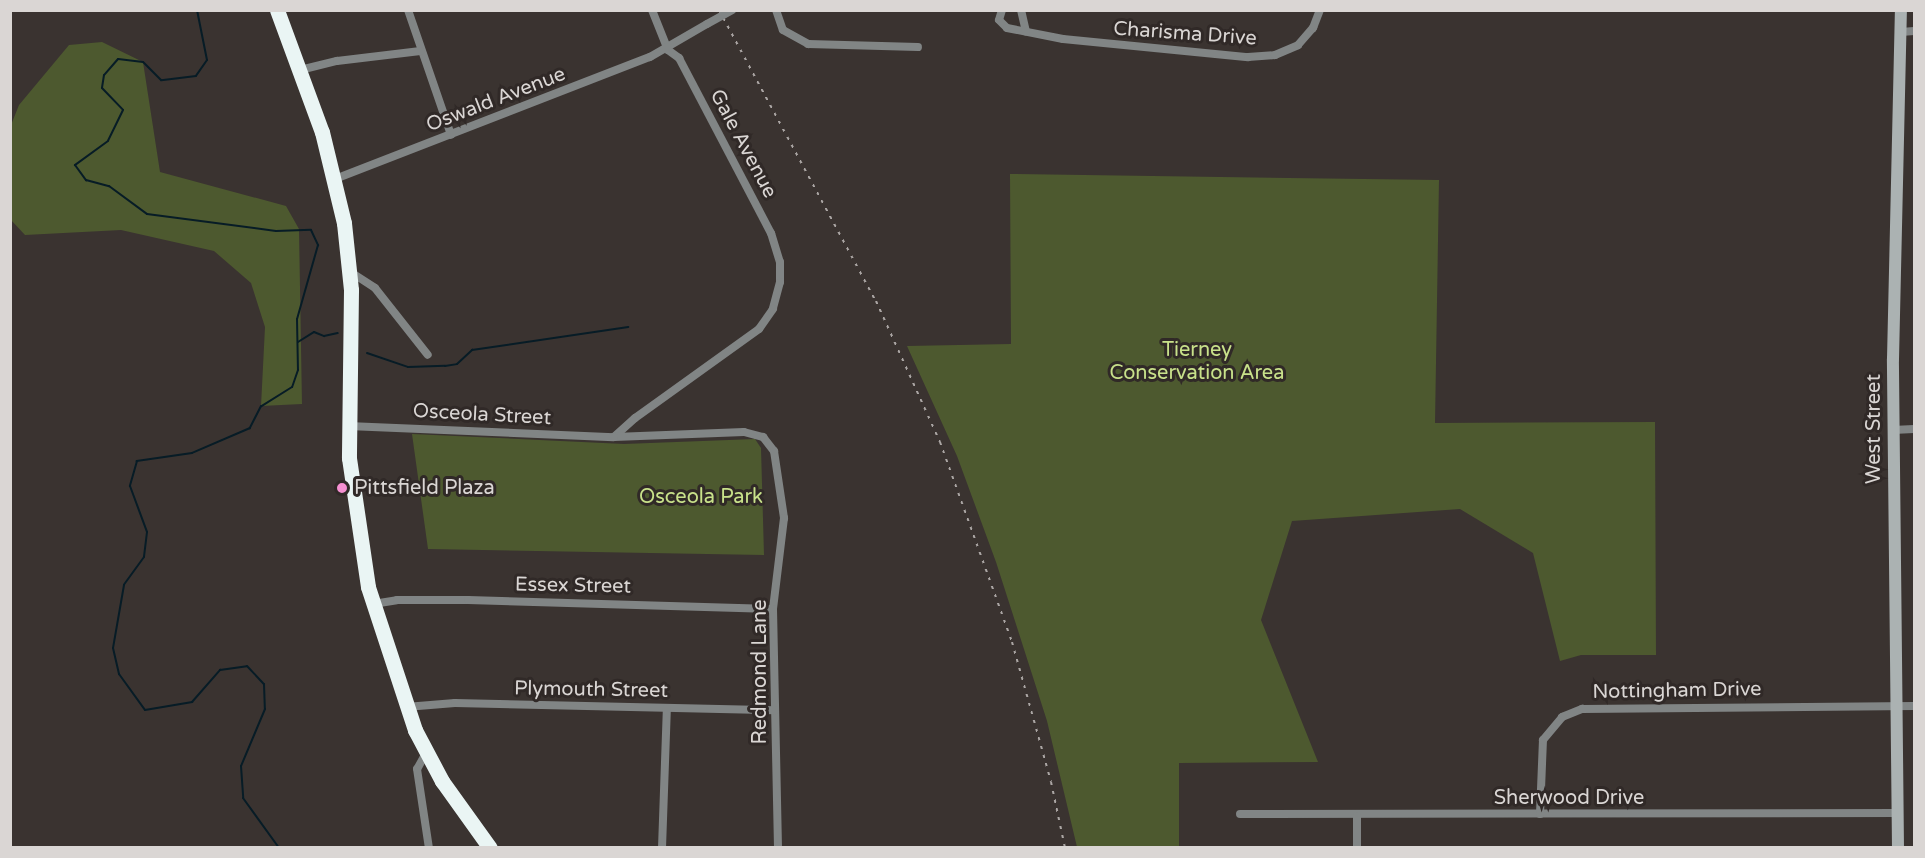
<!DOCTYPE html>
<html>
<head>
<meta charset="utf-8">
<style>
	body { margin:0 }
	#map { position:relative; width:1925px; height:858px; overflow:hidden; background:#3a3330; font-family:"Varela Round",sans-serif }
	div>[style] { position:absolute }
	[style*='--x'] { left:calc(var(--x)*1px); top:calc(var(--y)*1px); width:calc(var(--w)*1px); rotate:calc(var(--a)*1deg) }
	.green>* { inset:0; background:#4d592f }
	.stream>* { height:2px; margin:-1px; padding:0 1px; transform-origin:1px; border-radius:1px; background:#071c26 }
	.street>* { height:8px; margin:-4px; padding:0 4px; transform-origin:4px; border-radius:4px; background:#818585 }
	.secondary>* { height:12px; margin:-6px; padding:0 6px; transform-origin:6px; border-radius:6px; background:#abb2b2 }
	.highway>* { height:15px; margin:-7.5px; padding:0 7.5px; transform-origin:7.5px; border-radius:7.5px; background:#eaf5f4 }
	.rail>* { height:2px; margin-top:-1px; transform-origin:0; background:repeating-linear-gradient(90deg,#aba6a4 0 3px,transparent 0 9px) }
	.street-bridge>* { height:8px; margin:-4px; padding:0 4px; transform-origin:4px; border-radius:4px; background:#818585 }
	.dots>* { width:16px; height:16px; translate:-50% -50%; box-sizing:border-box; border:3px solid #302927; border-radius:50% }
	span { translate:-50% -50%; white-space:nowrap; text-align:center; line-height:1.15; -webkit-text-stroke:6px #302927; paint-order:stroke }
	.street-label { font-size:20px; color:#dad6d4 }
	.park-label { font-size:20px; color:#c8e18a }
	.poi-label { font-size:20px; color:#dad6d4 }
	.left { translate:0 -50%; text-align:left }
	.frame { position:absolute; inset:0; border:12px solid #dad6d4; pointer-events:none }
</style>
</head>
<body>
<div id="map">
	<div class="green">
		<div style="clip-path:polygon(102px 42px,143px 62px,160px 172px,286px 206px,299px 229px,302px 404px,261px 406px,265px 327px,251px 283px,214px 251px,121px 230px,25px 235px,11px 220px,11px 125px,19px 105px,69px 45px)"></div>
		<div style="clip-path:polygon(1010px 174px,1439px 180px,1435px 423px,1655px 422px,1656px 655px,1581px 655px,1560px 661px,1533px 553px,1460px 509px,1292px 521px,1261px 620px,1318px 762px,1179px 763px,1179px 847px,1077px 847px,1047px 721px,996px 562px,957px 456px,907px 346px,1011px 344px)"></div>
		<div style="clip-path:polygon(412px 434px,624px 444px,755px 439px,761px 448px,764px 555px,428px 549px)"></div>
	</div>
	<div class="stream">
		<div style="--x:197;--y:10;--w:51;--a:78.7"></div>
		<div style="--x:207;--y:60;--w:19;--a:125"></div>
		<div style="--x:196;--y:76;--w:35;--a:173"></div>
		<div style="--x:161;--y:80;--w:25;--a:-135"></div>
		<div style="--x:143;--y:62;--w:25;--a:-173"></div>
		<div style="--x:118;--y:59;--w:21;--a:131"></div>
		<div style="--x:104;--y:75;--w:13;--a:99"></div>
		<div style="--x:102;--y:88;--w:30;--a:46"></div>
		<div style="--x:123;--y:110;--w:34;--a:116"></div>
		<div style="--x:108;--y:141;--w:41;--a:144"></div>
		<div style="--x:75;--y:165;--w:19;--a:54"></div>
		<div style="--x:86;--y:180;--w:24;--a:15"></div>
		<div style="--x:109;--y:186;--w:47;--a:36.4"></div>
		<div style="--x:147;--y:214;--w:130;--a:7.5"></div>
		<div style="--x:276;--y:231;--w:35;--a:-2"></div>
		<div style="--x:311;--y:230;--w:17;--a:65"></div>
		<div style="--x:318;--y:245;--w:77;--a:105.8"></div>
		<div style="--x:297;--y:319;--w:51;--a:88.9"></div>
		<div style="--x:298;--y:370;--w:18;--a:109"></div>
		<div style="--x:292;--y:387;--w:36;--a:148"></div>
		<div style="--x:261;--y:406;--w:25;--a:117"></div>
		<div style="--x:250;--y:428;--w:63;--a:156.7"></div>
		<div style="--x:192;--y:453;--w:56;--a:171.7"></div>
		<div style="--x:137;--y:461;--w:26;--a:106"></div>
		<div style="--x:130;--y:486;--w:49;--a:69.7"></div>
		<div style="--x:147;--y:532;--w:25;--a:97"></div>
		<div style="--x:144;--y:557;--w:34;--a:126"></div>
		<div style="--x:124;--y:585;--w:64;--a:99.9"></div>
		<div style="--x:113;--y:648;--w:27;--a:77"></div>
		<div style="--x:119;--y:674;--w:44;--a:54.2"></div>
		<div style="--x:145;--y:710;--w:48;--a:-9.7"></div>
		<div style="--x:192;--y:702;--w:43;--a:-48.8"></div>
		<div style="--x:220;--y:670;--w:27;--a:-8"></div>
		<div style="--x:247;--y:666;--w:25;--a:47"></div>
		<div style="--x:264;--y:684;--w:25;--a:88"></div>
		<div style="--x:265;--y:709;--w:62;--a:112.8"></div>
		<div style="--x:241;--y:766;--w:32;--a:86"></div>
		<div style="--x:243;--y:798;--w:62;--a:54.2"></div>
		<div style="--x:298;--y:342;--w:19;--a:-32"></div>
		<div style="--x:314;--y:332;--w:11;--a:22"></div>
		<div style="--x:324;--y:336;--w:14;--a:-12"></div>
		<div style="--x:367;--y:353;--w:43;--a:18.9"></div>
		<div style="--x:408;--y:367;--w:37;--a:-2"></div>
		<div style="--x:445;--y:366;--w:12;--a:-9"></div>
		<div style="--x:457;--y:364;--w:21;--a:-43"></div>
		<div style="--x:472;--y:350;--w:158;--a:-8.4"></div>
	</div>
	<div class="street">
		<div style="--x:408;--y:10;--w:132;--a:71"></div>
		<div style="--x:652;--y:10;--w:43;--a:68.2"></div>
		<div style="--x:776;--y:10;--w:21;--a:71"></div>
		<div style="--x:783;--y:30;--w:29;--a:29"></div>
		<div style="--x:808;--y:44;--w:110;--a:1.6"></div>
		<div style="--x:1002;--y:10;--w:10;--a:107"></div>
		<div style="--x:999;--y:20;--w:11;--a:45"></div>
		<div style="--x:1007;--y:28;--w:57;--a:11.1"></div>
		<div style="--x:1063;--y:39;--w:186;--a:5.6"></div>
		<div style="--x:1248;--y:57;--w:27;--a:-4"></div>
		<div style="--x:1275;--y:55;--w:25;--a:-23"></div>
		<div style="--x:1298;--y:45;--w:23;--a:-49"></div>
		<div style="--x:1313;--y:28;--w:19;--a:-69"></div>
		<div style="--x:1021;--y:10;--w:22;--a:77"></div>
		<div style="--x:1901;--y:32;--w:13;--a:-4"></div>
		<div style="--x:668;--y:50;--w:14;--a:36"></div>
		<div style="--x:679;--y:58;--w:198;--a:62.3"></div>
		<div style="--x:771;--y:233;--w:30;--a:73"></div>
		<div style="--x:780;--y:262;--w:20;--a:90"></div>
		<div style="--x:780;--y:282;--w:28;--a:105"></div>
		<div style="--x:773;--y:309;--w:24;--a:125"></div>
		<div style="--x:759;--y:329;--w:153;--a:144.3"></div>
		<div style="--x:635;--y:418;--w:28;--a:138"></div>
		<div style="--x:614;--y:437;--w:130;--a:-2.2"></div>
		<div style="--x:744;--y:432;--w:20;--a:15"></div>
		<div style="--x:763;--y:437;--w:18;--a:52"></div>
		<div style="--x:774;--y:451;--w:68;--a:81.5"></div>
		<div style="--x:784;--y:518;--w:92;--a:96.9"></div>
		<div style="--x:773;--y:609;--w:239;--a:88.8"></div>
		<div style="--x:300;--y:70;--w:38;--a:-14"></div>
		<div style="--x:337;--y:61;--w:84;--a:-6.9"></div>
		<div style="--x:335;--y:179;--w:338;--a:-21.2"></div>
		<div style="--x:650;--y:57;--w:66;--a:-30.1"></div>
		<div style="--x:349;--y:271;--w:31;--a:33"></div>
		<div style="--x:375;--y:288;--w:85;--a:51.7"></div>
		<div style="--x:348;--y:426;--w:266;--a:2.4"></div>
		<div style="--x:1893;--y:430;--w:21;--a:-3"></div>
		<div style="--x:373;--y:604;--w:24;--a:-9"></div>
		<div style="--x:397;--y:600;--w:71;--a:0"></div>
		<div style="--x:468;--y:600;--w:305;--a:1.7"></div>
		<div style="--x:406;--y:707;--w:49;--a:-4.7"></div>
		<div style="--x:455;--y:703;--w:320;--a:1.3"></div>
		<div style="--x:426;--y:753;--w:18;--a:119"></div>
		<div style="--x:417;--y:769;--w:80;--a:81.4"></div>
		<div style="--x:1240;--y:814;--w:659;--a:-0.09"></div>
		<div style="--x:1540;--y:814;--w:74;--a:-87.7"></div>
		<div style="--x:1543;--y:740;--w:30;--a:-50"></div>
		<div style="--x:1562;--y:717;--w:22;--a:-22"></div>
		<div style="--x:1582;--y:709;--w:332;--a:-0.5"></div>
		<div style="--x:1357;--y:816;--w:32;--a:90"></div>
		<div style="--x:662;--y:848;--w:140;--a:-88"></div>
	</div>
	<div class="secondary">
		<div style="--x:1898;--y:848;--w:489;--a:-90.6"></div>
		<div style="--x:1893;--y:359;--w:349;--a:-88.7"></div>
	</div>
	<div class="highway">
		<div style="--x:277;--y:10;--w:130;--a:69.8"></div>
		<div style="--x:322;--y:132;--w:94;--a:76.4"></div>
		<div style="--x:344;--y:223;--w:67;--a:84"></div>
		<div style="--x:351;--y:290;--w:168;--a:90.7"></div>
		<div style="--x:349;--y:458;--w:130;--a:81.6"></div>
		<div style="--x:368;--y:587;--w:151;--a:71.8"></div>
		<div style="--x:415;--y:730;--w:58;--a:62.1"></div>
		<div style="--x:442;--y:781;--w:82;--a:54.4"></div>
	</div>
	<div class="rail">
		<div style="--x:719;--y:10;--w:331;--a:61.7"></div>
		<div style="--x:876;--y:301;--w:155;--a:65.6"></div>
		<div style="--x:940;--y:442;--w:213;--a:70.2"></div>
		<div style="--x:1012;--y:642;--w:145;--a:74.4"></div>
		<div style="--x:1051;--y:782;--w:67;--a:78"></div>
	</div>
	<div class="street-bridge">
		<div style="--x:707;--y:24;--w:29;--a:-29"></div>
	</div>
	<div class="dots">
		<div style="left:342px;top:488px;background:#f590d1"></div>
	</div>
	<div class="street-label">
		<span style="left:1185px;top:34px;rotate:4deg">Charisma Drive</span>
		<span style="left:496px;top:100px;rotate:-21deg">Oswald Avenue</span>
		<span style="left:743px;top:144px;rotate:62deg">Gale Avenue</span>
		<span style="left:482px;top:415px;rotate:3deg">Osceola Street</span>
		<span style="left:1874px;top:429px;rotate:-90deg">West Street</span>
		<span style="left:573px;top:586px;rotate:1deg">Essex Street</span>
		<span style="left:760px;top:672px;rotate:-90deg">Redmond Lane</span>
		<span style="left:591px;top:690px;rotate:1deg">Plymouth Street</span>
		<span style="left:1677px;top:691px;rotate:-1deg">Nottingham Drive</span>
		<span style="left:1569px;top:798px">Sherwood Drive</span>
	</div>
	<div class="park-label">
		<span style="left:1197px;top:362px">Tierney<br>Conservation Area</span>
		<span style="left:701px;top:497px">Osceola Park</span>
	</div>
	<div class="poi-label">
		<span class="left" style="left:354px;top:488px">Pittsfield Plaza</span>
	</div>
	<div class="frame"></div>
</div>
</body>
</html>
